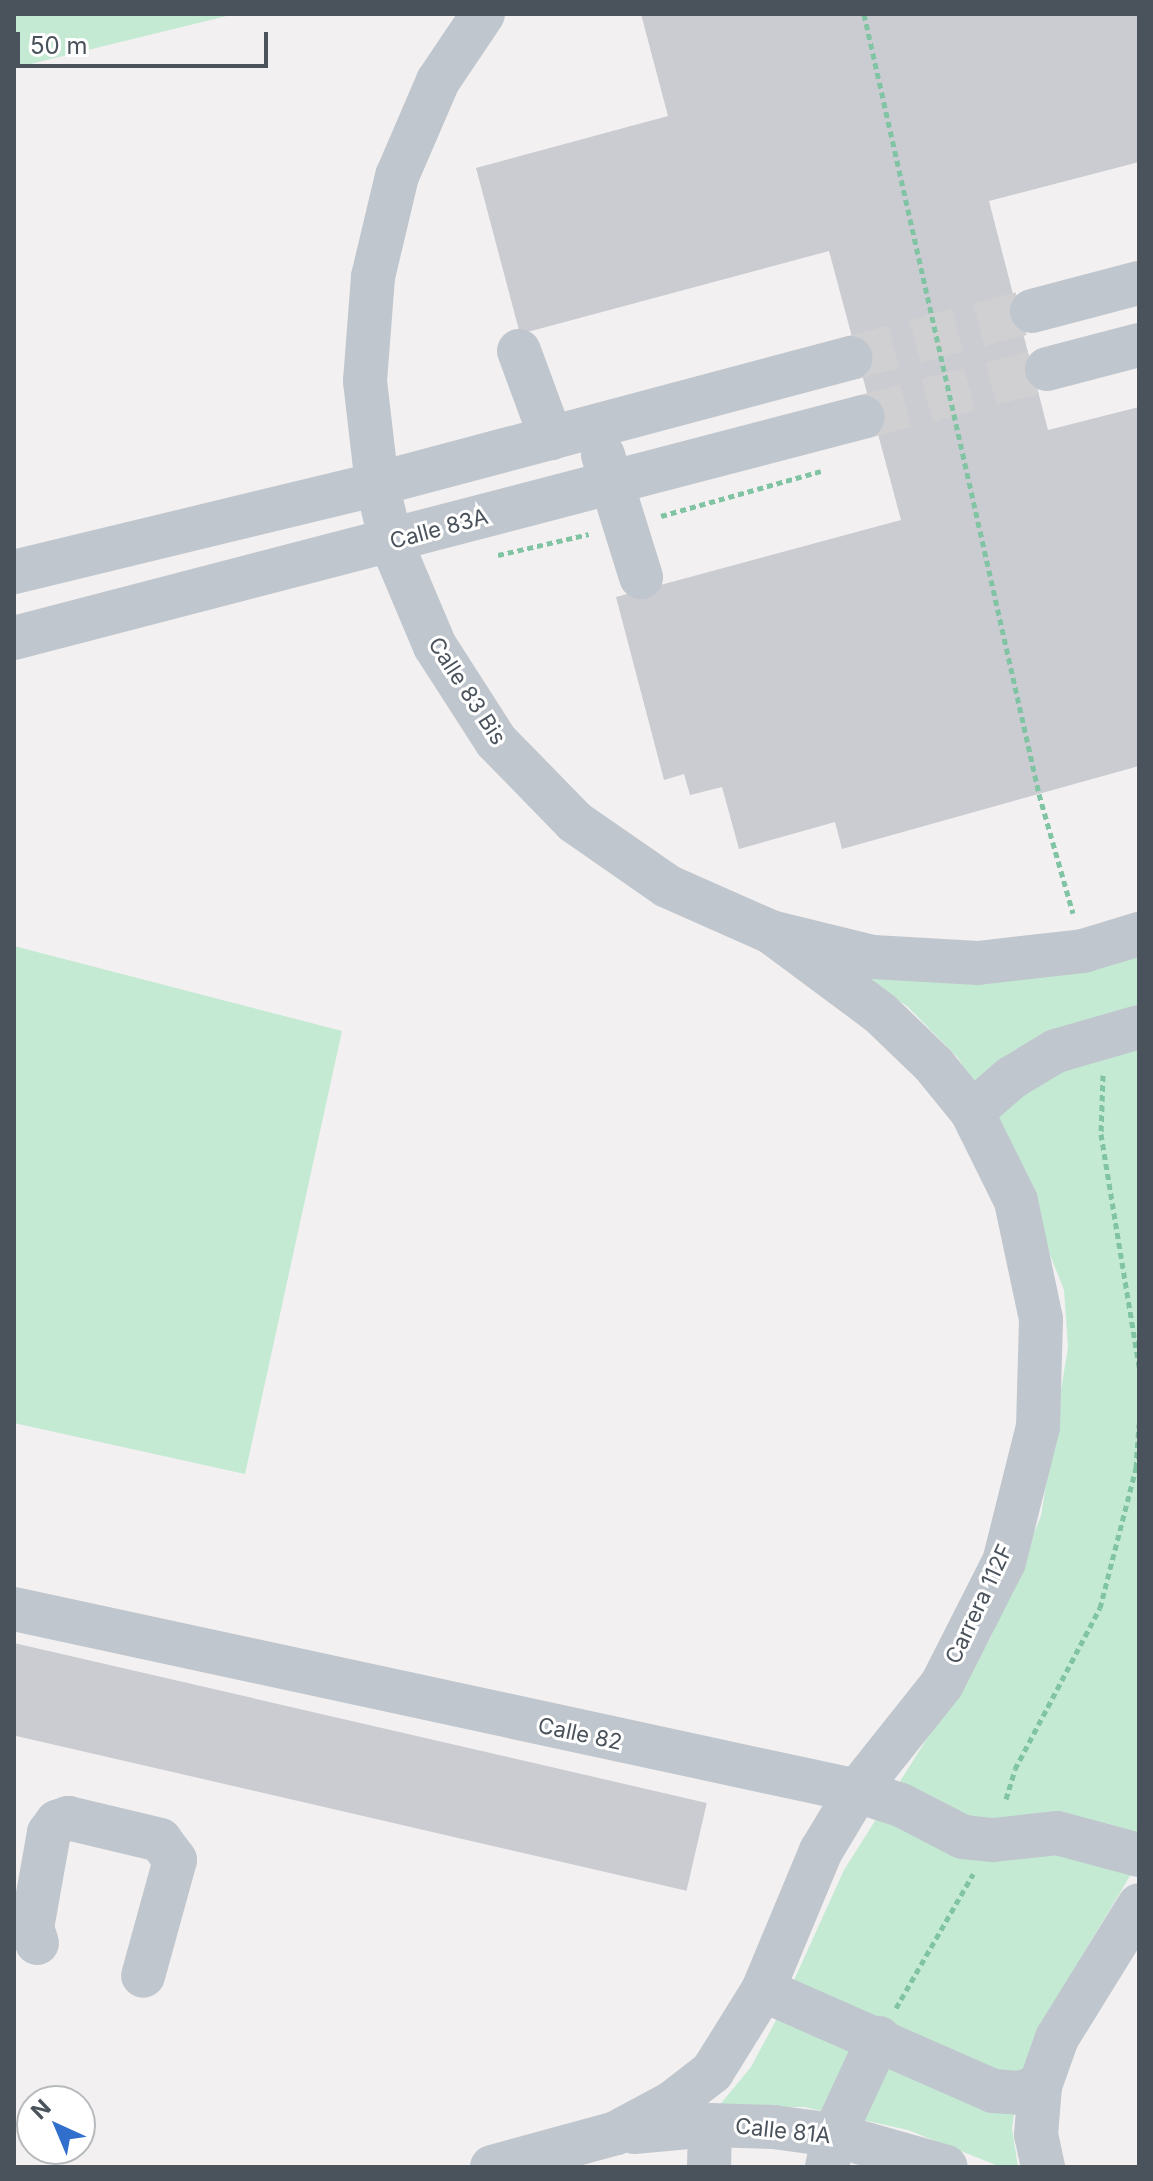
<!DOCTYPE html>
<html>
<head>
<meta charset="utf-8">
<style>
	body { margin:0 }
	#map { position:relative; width:1153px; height:2181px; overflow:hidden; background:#f2f0f0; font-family:Inter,sans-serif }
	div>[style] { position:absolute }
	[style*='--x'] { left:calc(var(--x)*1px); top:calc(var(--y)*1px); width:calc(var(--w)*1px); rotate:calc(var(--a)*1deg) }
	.green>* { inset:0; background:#c4ead4 }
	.building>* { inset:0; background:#cbccd1; transform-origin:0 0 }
	.minor-tunnel>* { height:44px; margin-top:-22px; transform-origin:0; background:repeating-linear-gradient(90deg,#d0d0d2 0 44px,transparent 0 66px) }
	.path>* { height:5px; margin-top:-2.5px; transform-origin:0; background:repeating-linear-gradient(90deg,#80c4a4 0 6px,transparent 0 10px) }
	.minor>* { height:44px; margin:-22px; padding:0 22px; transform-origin:22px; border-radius:22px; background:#c0c6cd }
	span { translate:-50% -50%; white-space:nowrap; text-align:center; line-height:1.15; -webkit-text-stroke:6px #fff; paint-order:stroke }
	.street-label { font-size:22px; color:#4a525b }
	.frame { position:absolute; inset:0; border:16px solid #4a525b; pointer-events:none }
	.north { position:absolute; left:16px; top:2085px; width:80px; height:80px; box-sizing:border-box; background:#fff; border:2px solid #b7babd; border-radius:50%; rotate:316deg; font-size:22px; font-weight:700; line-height:32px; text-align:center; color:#4a525b }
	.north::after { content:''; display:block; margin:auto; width:28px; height:36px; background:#306fcc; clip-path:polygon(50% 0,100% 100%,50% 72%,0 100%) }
	.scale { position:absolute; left:16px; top:32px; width:252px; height:36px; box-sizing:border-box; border:4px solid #4a525b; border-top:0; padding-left:10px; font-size:24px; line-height:28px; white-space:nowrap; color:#4a525b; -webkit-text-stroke:6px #fff; paint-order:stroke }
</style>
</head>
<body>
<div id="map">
	<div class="green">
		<div style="clip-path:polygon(14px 14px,235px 14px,14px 68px)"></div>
		<div style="clip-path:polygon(14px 946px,342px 1031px,245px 1474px,14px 1423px)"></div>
		<div style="clip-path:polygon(1139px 956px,1139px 1861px,1040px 2026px,1019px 2082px,1012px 2128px,1018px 2167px,1001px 2167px,908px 2130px,804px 2107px,718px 2107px,751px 2067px,775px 2022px,844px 1870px,990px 1639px,1041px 1516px,1068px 1347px,1064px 1290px,998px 1124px,958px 1058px,907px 1006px,843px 966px)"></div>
	</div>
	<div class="building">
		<div style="clip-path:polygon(641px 14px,1139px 14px,1139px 162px,989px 201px,1048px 430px,1139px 407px,1139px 766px,842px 849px,835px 822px,739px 849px,722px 787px,690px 795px,684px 774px,664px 780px,616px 597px,901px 520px,829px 251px,520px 334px,476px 168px,668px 116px)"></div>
		<div style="left:14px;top:1643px;width:711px;height:90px;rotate:13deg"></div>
	</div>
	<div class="minor-tunnel">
		<div style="--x:851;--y:358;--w:187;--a:-14.6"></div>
		<div style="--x:863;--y:417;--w:190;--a:-14.6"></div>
	</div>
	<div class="path">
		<div style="--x:864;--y:14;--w:799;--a:77.35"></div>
		<div style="--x:1039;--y:794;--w:124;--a:74.1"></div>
		<div style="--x:661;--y:516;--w:166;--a:-15.7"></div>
		<div style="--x:498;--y:555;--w:93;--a:-13"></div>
		<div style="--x:1103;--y:1075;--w:59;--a:91.9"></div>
		<div style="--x:1101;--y:1134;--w:236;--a:80.7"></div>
		<div style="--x:1006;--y:1799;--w:31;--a:-73"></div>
		<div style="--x:1015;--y:1769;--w:182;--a:-62.2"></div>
		<div style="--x:1100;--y:1608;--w:145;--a:-75.6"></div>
		<div style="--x:1136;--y:1468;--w:44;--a:-86.1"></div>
		<div style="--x:896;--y:2008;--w:155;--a:-60.1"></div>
	</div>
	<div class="minor">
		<div style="--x:483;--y:14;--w:81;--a:123.9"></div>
		<div style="--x:438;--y:81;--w:103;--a:113.3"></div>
		<div style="--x:397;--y:176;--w:104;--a:103.4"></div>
		<div style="--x:373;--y:277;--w:104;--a:94.4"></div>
		<div style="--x:365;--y:381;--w:104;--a:83.4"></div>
		<div style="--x:377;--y:484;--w:60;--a:76.4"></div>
		<div style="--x:391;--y:542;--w:113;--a:67.1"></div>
		<div style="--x:435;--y:646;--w:113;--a:57.3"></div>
		<div style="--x:496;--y:741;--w:113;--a:45.7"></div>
		<div style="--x:575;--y:822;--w:112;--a:34.8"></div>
		<div style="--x:667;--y:886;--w:114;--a:23.9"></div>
		<div style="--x:771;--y:932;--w:105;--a:13.8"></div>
		<div style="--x:873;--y:957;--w:105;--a:3.3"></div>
		<div style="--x:978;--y:963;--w:106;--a:-6.5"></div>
		<div style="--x:1083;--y:951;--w:59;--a:-16.9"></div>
		<div style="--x:1032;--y:311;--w:111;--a:-14.7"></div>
		<div style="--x:519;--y:351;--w:93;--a:69.8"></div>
		<div style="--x:1047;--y:369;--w:95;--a:-14.6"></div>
		<div style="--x:603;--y:455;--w:128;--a:72.7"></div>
		<div style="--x:14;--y:572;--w:374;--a:-13.6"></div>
		<div style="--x:377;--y:484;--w:490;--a:-14.9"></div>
		<div style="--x:14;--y:638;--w:877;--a:-14.59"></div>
		<div style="--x:972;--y:1112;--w:52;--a:-41.1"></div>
		<div style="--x:1011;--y:1078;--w:52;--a:-31"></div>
		<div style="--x:1056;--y:1051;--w:86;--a:-16.1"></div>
		<div style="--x:14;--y:1609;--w:862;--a:12.18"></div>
		<div style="--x:857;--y:1791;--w:46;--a:17.7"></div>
		<div style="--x:901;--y:1805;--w:70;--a:27.3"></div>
		<div style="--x:963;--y:1837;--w:30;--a:6"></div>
		<div style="--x:993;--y:1840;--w:64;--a:-6.2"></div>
		<div style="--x:1057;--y:1833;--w:85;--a:15"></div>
		<div style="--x:37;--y:1943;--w:16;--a:-108"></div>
		<div style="--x:32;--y:1928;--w:97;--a:-79.9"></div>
		<div style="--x:49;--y:1833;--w:14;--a:-54"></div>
		<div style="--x:57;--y:1822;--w:12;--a:-20"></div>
		<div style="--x:68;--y:1818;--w:95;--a:13.4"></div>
		<div style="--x:160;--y:1840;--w:25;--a:53"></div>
		<div style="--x:175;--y:1860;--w:120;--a:105.4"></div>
		<div style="--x:763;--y:1990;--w:251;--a:23.7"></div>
		<div style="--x:993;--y:2091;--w:27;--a:4"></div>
		<div style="--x:1020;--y:2093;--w:21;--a:-19"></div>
		<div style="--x:634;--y:2132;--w:76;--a:-5.3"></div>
		<div style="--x:710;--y:2125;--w:63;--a:1.8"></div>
		<div style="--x:773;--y:2127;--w:62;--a:7.5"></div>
		<div style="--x:834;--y:2135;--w:116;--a:15.9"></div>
		<div style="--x:492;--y:2167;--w:129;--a:-15.3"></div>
		<div style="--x:616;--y:2133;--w:64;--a:-28.2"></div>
		<div style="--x:672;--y:2103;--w:51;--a:-37.8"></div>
		<div style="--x:712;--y:2072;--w:97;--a:-58.1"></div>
		<div style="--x:763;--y:1990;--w:151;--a:-67.4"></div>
		<div style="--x:821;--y:1851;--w:70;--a:-59"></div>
		<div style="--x:857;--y:1791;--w:137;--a:-51.5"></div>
		<div style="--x:942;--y:1684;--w:137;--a:-63.1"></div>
		<div style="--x:1004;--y:1562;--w:139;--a:-75.9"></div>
		<div style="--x:1038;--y:1427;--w:108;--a:-88.4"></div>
		<div style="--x:1041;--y:1319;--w:121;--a:-102"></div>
		<div style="--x:1016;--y:1201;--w:99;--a:-116.3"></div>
		<div style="--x:972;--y:1112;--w:60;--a:-129"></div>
		<div style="--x:934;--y:1065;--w:75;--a:-136.1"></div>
		<div style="--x:880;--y:1013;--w:136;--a:-143.4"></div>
		<div style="--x:709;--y:2167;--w:42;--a:-88.6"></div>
		<div style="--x:827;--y:2167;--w:33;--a:-78"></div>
		<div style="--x:834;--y:2135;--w:107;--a:-65.1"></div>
		<div style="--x:1043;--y:2167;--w:33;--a:-102"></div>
		<div style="--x:1036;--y:2135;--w:49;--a:-85.3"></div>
		<div style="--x:1040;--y:2086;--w:51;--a:-70.5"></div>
		<div style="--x:1057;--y:2038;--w:156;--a:-58.3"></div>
	</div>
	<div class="street-label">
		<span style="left:439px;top:529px;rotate:-15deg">Calle 83A</span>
		<span style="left:467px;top:691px;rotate:57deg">Calle 83 Bis</span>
		<span style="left:979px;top:1604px;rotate:-65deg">Carrera 112F</span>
		<span style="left:580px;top:1734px;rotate:12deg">Calle 82</span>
		<span style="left:783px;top:2131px;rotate:6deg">Calle 81A</span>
	</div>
	<div class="frame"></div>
	<div class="north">N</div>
	<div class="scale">50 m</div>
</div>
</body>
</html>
